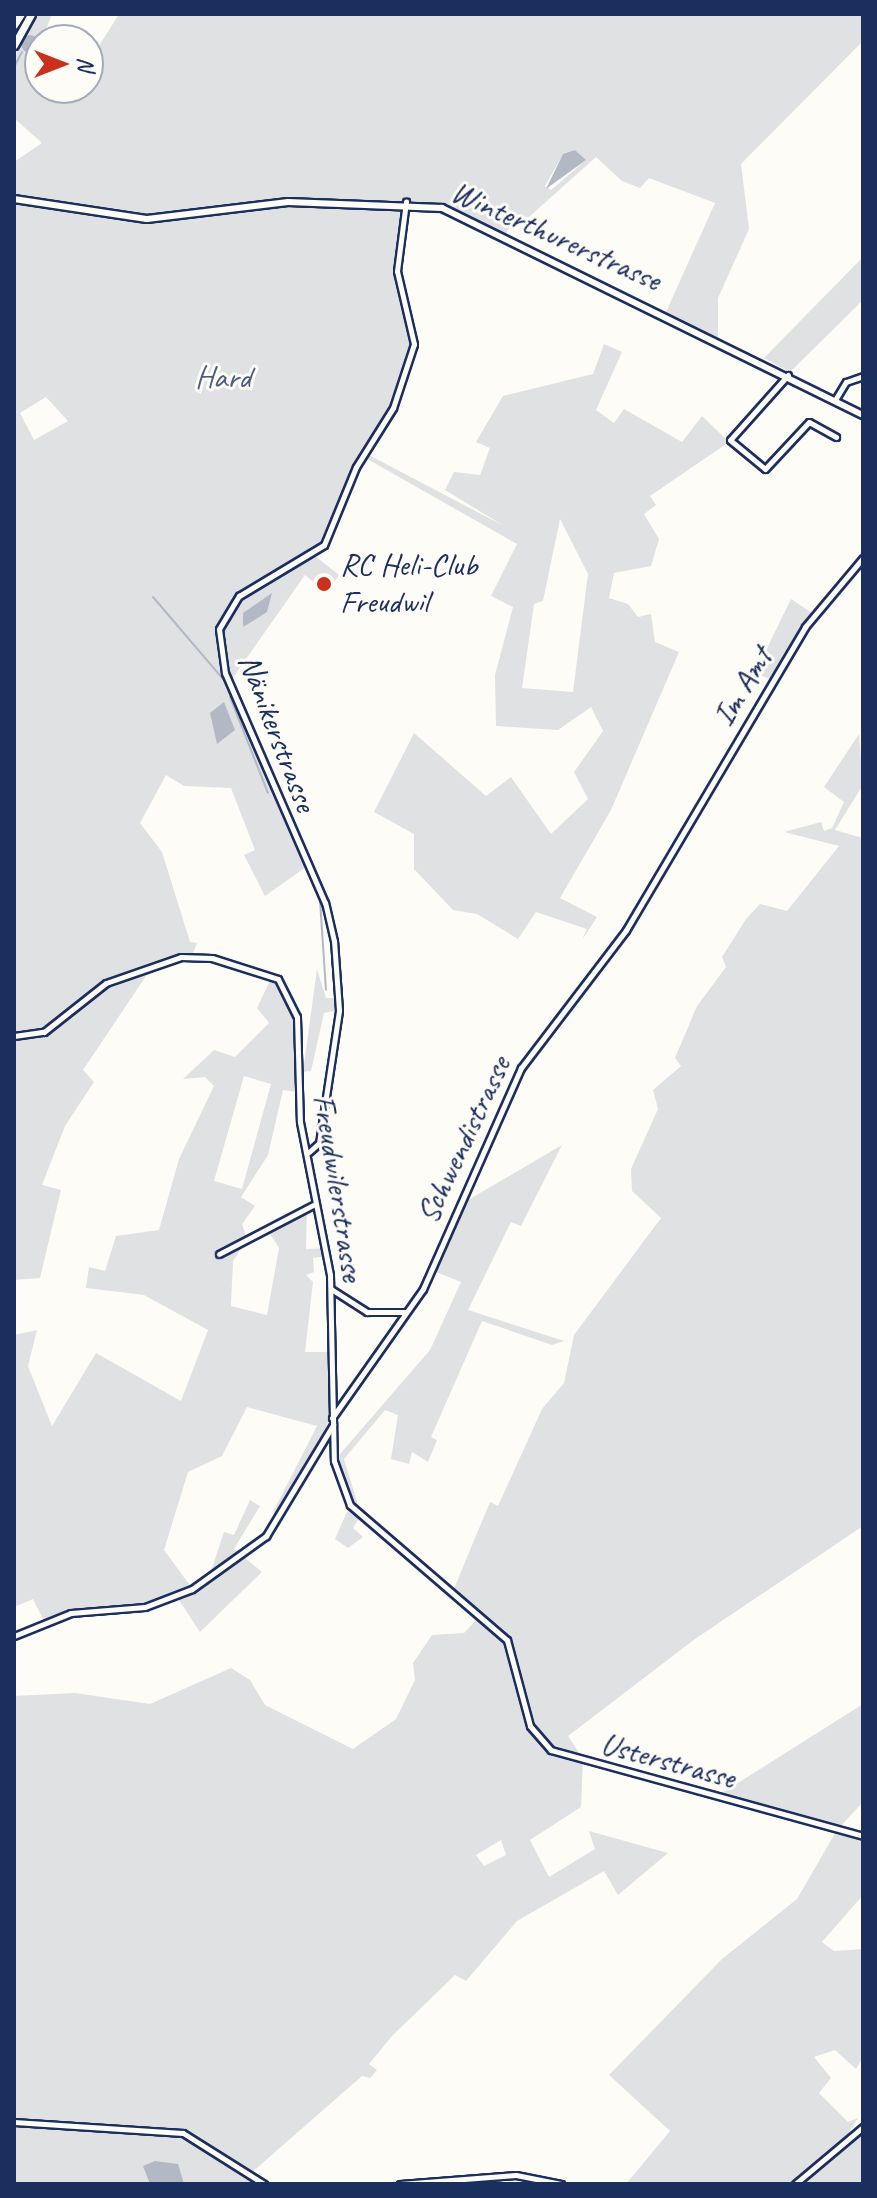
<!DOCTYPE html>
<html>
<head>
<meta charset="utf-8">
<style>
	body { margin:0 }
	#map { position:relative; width:877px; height:2198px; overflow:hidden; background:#fdfcf7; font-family:Caveat,sans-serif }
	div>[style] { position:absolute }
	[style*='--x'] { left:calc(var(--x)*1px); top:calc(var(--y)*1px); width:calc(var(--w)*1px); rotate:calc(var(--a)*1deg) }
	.green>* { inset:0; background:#e0e1e3 }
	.water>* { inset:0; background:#b3b8c5 }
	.round { border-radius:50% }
	.stream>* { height:2px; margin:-1px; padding:0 1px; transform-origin:1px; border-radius:1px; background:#b3b8c5 }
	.roads { filter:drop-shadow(2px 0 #1b2f5e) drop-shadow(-2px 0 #1b2f5e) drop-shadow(0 2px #1b2f5e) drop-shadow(0 -2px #1b2f5e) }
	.minor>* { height:5px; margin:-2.5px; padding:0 2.5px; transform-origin:2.5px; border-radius:2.5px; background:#fdfcf7 }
	.major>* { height:6px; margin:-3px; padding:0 3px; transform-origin:3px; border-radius:3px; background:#fdfcf7 }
	.highway>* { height:7px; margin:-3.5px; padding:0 3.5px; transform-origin:3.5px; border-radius:3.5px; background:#fdfcf7 }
	.dots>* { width:22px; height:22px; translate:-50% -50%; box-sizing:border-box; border:4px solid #fdfcf7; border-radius:50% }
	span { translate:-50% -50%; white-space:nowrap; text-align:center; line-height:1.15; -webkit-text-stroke:6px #fdfcf7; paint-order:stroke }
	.street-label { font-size:32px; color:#1b2f5e }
	.park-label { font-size:32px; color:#4c5c7f }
	.poi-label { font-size:32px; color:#1b2f5e }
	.left { translate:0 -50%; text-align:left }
	.frame { position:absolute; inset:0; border:16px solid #1b2f5e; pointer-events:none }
	.north { position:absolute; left:24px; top:24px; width:80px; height:80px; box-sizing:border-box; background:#fdfcf7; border:2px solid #a3aaba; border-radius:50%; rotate:90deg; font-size:22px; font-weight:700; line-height:32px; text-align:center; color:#1b2f5e }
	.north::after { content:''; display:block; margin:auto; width:28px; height:36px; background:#c8321e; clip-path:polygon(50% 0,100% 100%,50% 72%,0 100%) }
</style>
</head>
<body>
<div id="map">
	<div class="green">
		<div style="clip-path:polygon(evenodd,39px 14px,52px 14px,35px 58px,40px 88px,69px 88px,82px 99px,97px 49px,119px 14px,863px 14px,863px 41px,741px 164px,749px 229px,718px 298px,718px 337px,755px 363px,461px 219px,406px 207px,399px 282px,414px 344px,393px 408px,365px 453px,504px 526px,445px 490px,454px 472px,480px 475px,490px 448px,476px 442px,503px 396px,593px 374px,604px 344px,622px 352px,596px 410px,614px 423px,624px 409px,682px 442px,702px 416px,729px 442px,650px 496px,656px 505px,644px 514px,659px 539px,651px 566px,614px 573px,609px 598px,628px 604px,638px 617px,651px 614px,655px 642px,679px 652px,611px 810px,560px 898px,597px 917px,582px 940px,587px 929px,536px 912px,518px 939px,477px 914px,453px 910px,414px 869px,414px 834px,374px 812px,414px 733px,486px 796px,511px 777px,551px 834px,588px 799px,574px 772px,603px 731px,591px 707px,558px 730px,496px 726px,495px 675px,513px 607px,491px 596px,517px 544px,362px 456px,314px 555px,339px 575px,326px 593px,305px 575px,229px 683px,306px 867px,265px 896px,244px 855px,255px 850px,231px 788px,184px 786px,166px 775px,140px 823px,162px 852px,190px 942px,197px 943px,192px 956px,150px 970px,83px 1070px,94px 1082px,65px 1126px,42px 1185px,61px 1190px,40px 1278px,14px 1280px,14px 162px,42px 143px,14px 118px,14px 58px,39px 14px,575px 150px,586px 160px,551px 190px,545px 186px,562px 156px,575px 150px,39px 14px,596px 157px,622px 181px,640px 188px,649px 178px,715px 203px,666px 312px,505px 235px,516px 216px,529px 217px,596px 157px,39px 14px,46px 397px,68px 421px,34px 440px,20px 413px,46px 397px,39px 14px,560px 519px,588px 574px,573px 692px,522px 688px,534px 604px,543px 601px,560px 519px)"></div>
		<div style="clip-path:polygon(863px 257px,863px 300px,790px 372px,764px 358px)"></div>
		<div style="clip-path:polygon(791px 599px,812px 613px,774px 681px,755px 673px)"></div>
		<div style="clip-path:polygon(evenodd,859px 734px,863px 785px,835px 830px,863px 838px,863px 1526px,695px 1639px,568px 1736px,583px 1759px,581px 1807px,530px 1840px,549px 1877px,595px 1849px,589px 1831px,668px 1853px,618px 1895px,604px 1871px,517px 1921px,466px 1981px,455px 1975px,392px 2036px,369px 2064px,377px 2070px,370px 2078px,362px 2076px,249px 2175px,264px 2184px,14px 2184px,14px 1696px,75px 1693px,150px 1704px,231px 1668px,250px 1680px,265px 1705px,353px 1749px,396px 1719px,415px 1680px,413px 1663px,432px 1635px,464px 1633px,477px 1619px,451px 1596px,490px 1502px,498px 1506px,542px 1409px,564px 1383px,574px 1335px,661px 1218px,632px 1191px,631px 1169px,658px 1109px,653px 1090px,681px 1066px,675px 1058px,697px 1006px,726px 967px,722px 957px,746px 919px,760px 904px,787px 911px,839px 846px,784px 832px,821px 822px,824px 831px,832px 828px,844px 802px,824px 787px,859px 734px,501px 1840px,506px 1855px,484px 1866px,476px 1855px,501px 1840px)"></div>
		<div style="clip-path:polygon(317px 969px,326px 998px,340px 998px,339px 1010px,324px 1013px,311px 1071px,303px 1072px)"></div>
		<div style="clip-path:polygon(evenodd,273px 974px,294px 1006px,299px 1092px,283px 1090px,268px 1155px,241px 1197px,255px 1206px,242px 1224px,247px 1239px,233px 1261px,231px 1306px,267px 1315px,279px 1248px,269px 1232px,307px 1209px,306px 1249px,327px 1248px,328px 1256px,313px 1258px,314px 1272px,306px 1275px,313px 1282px,305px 1352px,332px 1352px,331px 1417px,280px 1516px,273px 1512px,317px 1426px,247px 1407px,222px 1456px,188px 1472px,164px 1550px,192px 1588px,209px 1577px,224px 1532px,234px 1535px,250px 1500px,260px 1506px,234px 1549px,262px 1572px,200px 1632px,177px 1597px,45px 1623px,33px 1599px,14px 1607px,14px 1335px,37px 1330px,28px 1366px,52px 1426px,96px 1353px,181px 1401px,208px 1330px,144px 1295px,86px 1288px,89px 1267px,105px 1271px,116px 1236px,159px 1230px,179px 1159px,214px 1086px,205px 1077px,183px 1079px,214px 1050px,235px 1057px,269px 1023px,257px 1008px,273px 974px,244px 1076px,271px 1084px,242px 1189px,214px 1181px,244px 1076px)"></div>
		<div style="clip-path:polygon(562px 1145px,521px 1226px,511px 1222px,468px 1310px,564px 1341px,552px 1345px,482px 1321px,431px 1437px,437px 1440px,428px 1462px,412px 1452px,409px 1464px,391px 1459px,398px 1415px,385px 1410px,344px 1459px,361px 1515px,353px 1528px,363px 1537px,348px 1548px,335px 1539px,350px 1505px,334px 1461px,430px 1350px,461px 1282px,431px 1270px,463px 1203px)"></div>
		<div style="clip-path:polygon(863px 1704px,863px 1802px,838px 1829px,863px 1836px,863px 1895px,822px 1942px,834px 1951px,863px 1949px,863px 2057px,856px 2069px,835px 2050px,814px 2057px,831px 2078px,819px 2093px,848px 2122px,858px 2118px,845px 2139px,863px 2127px,863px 2184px,626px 2184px,670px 2131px,609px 2075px,722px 1959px,797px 1899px,837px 1830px,714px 1798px)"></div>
	</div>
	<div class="water">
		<div class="round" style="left:21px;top:35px;width:18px;height:18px"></div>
		<div style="clip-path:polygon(575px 150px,586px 160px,546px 189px,563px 154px)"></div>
		<div style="clip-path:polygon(272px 593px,267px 612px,243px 627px,243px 613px)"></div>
		<div style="clip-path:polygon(224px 702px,235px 730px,217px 744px,210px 713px)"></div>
		<div style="clip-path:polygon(155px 2161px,178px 2164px,184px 2184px,150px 2184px,143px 2166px)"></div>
	</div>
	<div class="stream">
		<div style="--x:22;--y:40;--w:4;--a:76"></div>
		<div style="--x:14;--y:67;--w:17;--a:-62"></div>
		<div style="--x:153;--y:597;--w:109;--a:49.5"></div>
		<div style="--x:230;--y:697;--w:103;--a:68.4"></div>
		<div style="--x:320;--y:900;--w:90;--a:86.2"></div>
		<div style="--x:801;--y:2184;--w:81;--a:-40"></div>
	</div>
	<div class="roads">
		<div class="minor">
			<div style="--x:788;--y:375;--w:87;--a:131.7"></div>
			<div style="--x:730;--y:440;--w:45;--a:39.6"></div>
			<div style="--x:765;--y:469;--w:64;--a:-46.9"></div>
			<div style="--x:809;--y:422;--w:31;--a:29"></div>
			<div style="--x:835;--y:400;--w:21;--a:-59"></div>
			<div style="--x:846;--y:382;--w:18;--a:-19"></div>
			<div style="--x:14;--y:1036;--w:30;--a:-8"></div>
			<div style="--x:44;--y:1032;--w:79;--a:-38.3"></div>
			<div style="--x:106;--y:983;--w:79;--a:-19.1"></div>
			<div style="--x:181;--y:957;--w:31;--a:2"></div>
			<div style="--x:212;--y:958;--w:69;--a:17.7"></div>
			<div style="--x:278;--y:979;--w:42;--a:63.4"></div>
			<div style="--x:297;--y:1017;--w:105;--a:88.4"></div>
			<div style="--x:300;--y:1122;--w:156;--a:78.9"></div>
			<div style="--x:330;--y:1275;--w:186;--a:88.8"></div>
			<div style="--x:334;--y:1461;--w:47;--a:70"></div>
			<div style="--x:350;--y:1505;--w:207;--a:40.7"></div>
			<div style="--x:507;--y:1640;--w:89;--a:75"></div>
			<div style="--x:530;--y:1726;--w:32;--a:49"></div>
			<div style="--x:551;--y:1750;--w:324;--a:15.4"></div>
			<div style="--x:309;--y:1152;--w:13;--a:-42"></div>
			<div style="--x:319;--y:1143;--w:134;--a:-81.4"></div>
			<div style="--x:339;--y:1010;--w:69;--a:-94.1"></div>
			<div style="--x:334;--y:941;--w:39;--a:-103"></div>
			<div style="--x:325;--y:903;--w:251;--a:-113.5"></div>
			<div style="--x:225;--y:673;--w:44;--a:-97.8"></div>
			<div style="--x:219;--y:629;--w:39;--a:-59"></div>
			<div style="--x:239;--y:596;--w:99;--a:-31"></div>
			<div style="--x:324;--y:545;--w:84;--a:-67.7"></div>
			<div style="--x:356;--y:467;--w:70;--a:-57.9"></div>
			<div style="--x:393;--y:408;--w:67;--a:-71.8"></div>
			<div style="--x:414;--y:344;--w:75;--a:-103.1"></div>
			<div style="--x:397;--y:271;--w:70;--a:-82.6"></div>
			<div style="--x:219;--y:1254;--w:106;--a:-27.5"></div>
			<div style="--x:331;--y:1289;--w:43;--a:32.6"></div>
			<div style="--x:367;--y:1312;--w:38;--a:0"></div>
			<div style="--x:332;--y:1418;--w:158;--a:-54.8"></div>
			<div style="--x:423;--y:1289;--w:242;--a:-66.1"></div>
			<div style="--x:521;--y:1068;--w:173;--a:-52.7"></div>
			<div style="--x:626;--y:930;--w:352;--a:-59.4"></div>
			<div style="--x:805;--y:627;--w:90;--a:-50"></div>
			<div style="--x:14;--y:1636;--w:61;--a:-22"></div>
			<div style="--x:71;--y:1613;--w:74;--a:-4.6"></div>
			<div style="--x:145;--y:1607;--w:50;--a:-21"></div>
			<div style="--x:192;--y:1589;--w:91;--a:-35.6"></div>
			<div style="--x:266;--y:1536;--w:130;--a:-58.9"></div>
			<div style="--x:14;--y:2122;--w:169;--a:3.7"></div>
			<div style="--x:183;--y:2133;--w:96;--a:32.2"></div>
			<div style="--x:400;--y:2184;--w:116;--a:-4.4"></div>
			<div style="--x:516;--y:2175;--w:46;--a:11.3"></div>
			<div style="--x:795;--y:2184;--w:89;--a:-40"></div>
		</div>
		<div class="major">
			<div style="--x:14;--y:199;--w:134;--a:8.6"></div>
			<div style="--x:147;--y:219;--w:142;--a:-6.9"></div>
			<div style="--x:288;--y:202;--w:154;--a:2.2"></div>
			<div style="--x:442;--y:208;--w:469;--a:26.2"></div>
		</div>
		<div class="highway">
			<div style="--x:14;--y:25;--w:13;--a:-58"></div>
			<div style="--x:14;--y:45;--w:35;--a:-61"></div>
		</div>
	</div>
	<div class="dots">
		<div style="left:324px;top:584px;background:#c8321e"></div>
	</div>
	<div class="street-label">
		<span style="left:556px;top:236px;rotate:24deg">Winterthurerstrasse</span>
		<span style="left:743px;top:687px;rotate:-59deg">Im Amt</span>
		<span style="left:277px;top:733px;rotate:69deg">Nänikerstrasse</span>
		<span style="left:464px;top:1140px;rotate:-65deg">Schwendistrasse</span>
		<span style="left:338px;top:1188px;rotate:81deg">Freudwilerstrasse</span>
		<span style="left:668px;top:1761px;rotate:15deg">Usterstrasse</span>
	</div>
	<div class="park-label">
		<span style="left:223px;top:377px">Hard</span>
	</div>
	<div class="poi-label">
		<span class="left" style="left:340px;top:584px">RC Heli-Club<br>Freudwil</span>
	</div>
	<div class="frame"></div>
	<div class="north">N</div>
</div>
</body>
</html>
